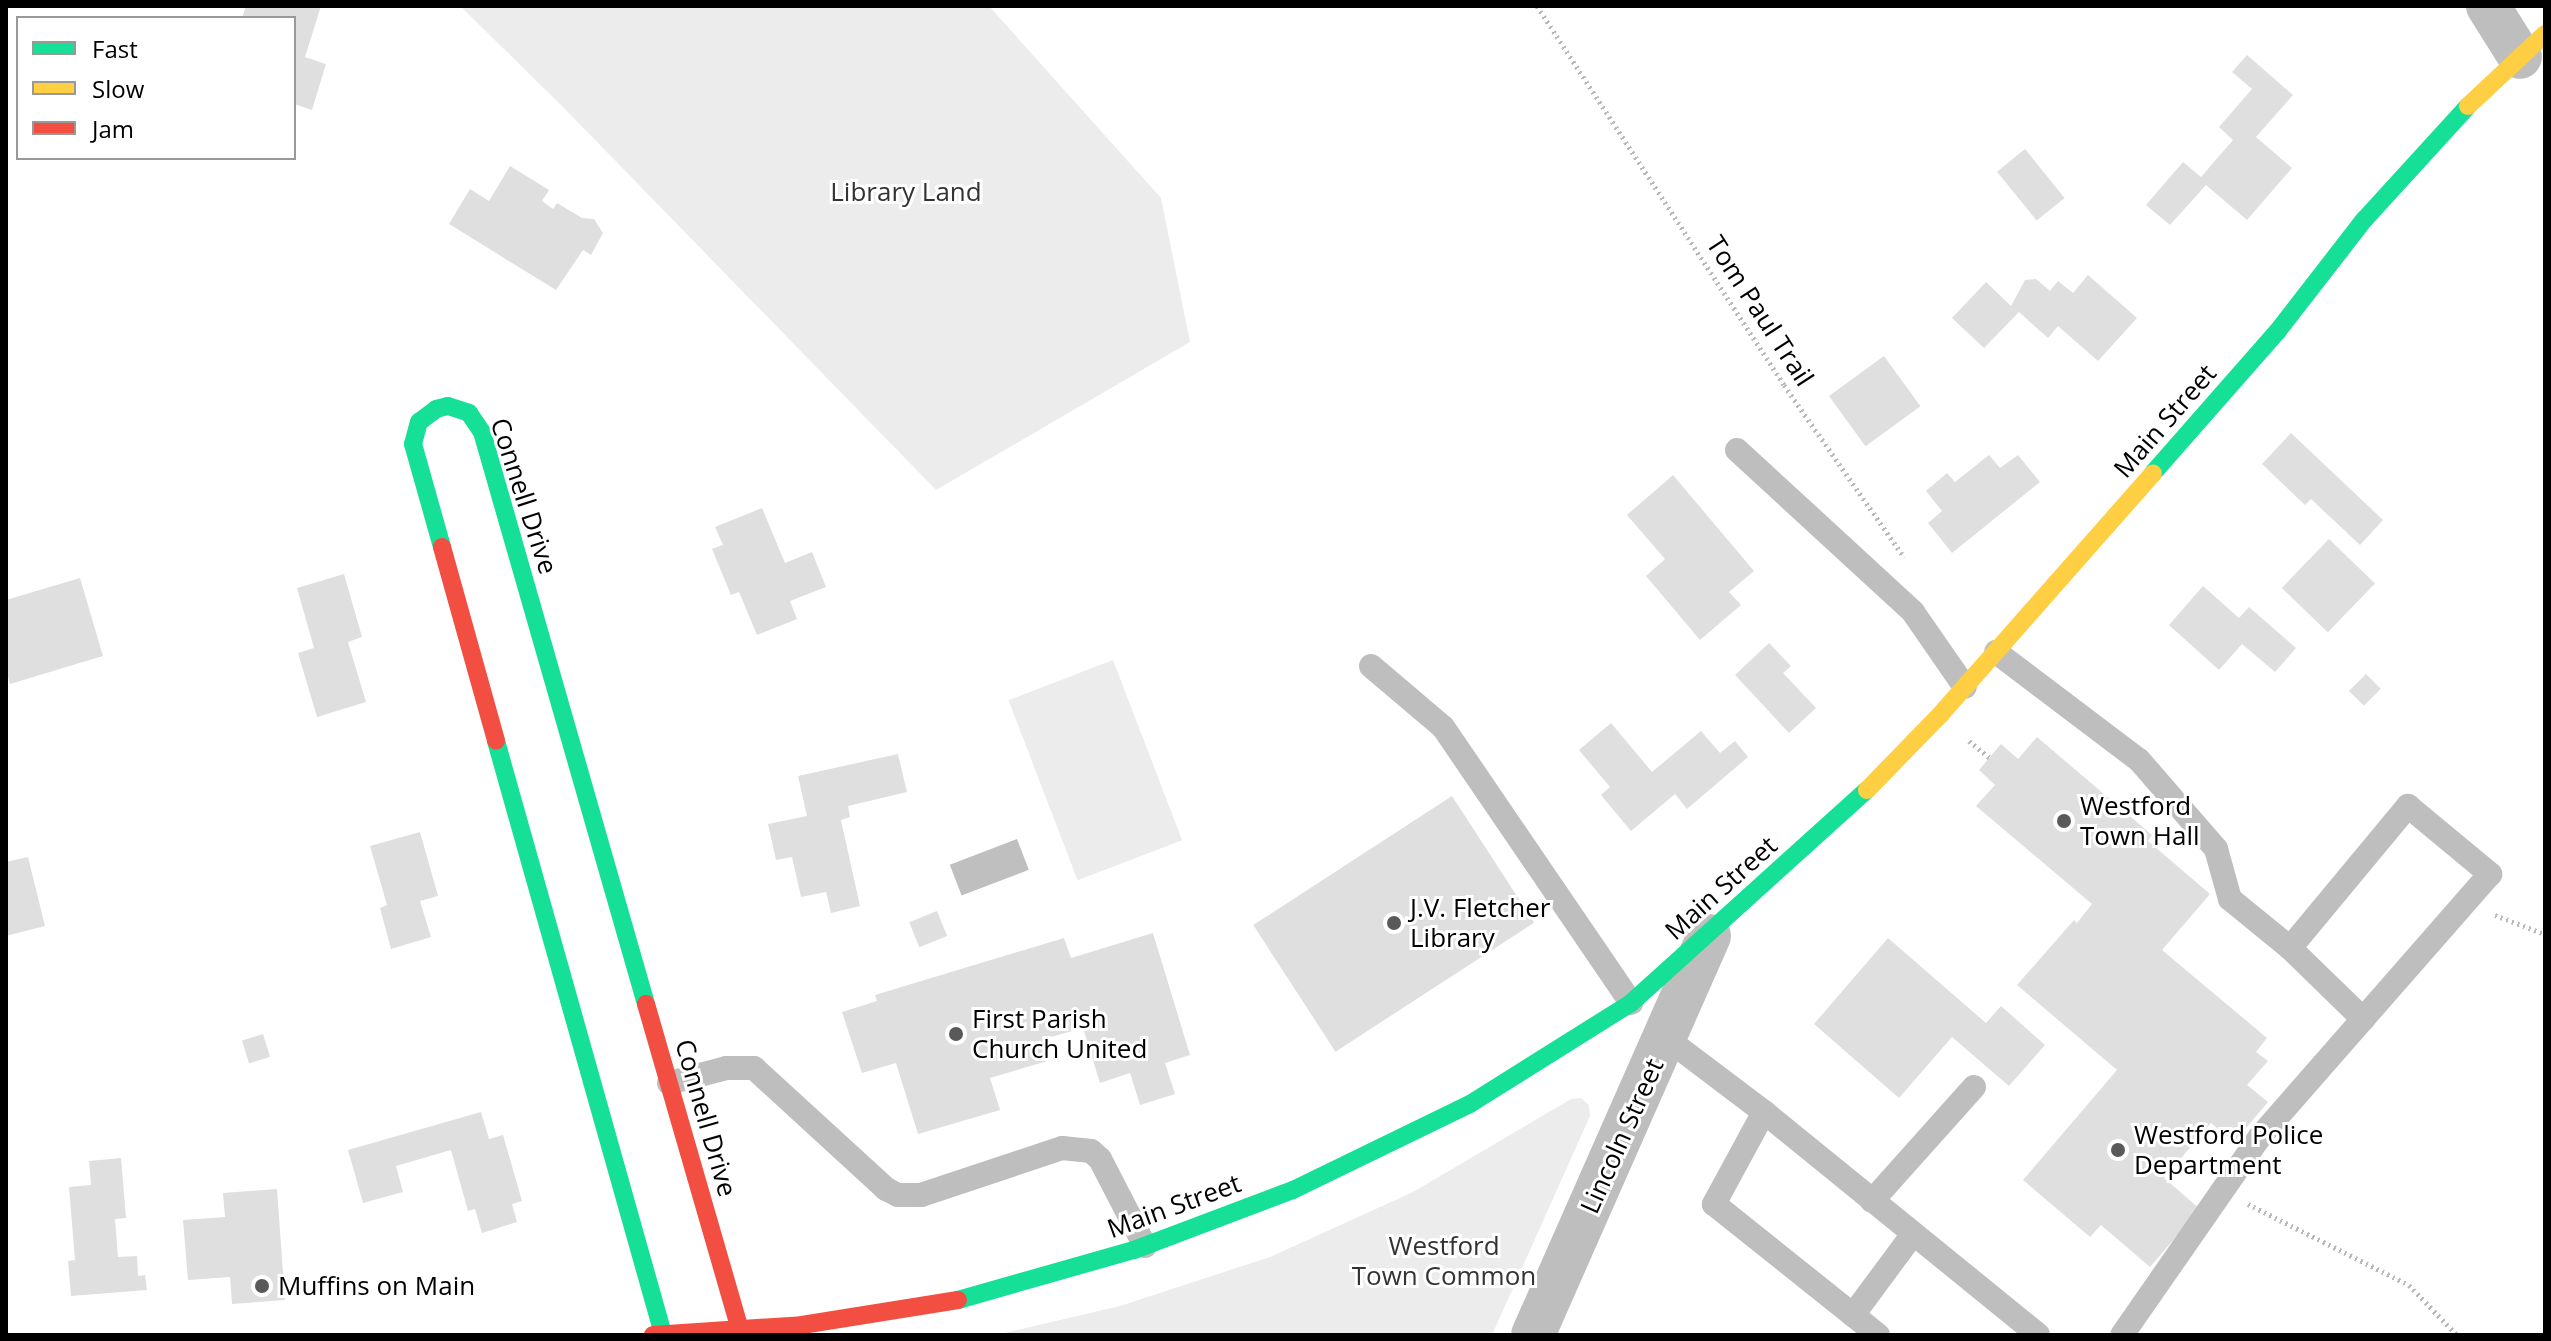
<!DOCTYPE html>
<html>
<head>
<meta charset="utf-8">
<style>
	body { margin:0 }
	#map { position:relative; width:2551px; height:1341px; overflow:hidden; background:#fff; font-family:"Open Sans",sans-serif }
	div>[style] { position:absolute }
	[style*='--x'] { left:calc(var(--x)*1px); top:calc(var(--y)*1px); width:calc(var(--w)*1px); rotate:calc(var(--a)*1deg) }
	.green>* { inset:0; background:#ececec; transform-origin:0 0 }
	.water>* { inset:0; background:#bfbfbf; transform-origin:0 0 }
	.building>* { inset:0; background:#dfdfdf; transform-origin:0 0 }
	.path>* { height:5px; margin-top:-2.5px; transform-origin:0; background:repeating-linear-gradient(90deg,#b9b9b9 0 2px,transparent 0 6px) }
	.lane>* { height:24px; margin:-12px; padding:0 12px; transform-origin:12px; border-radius:12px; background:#bebebe }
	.street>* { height:44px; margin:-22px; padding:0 22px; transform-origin:22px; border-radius:22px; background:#bebebe }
	.fast>* { height:18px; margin:-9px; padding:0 9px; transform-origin:9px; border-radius:9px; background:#16e098 }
	.slow>* { height:18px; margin:-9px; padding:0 9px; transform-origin:9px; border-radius:9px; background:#ffcf43 }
	.jam>* { height:18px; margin:-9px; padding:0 9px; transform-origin:9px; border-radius:9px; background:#f24e42 }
	.dots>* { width:22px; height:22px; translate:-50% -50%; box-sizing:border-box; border:4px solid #fff; border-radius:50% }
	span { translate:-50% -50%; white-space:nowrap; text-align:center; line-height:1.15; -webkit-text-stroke:6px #fff; paint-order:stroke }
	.park-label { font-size:26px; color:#333 }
	.street-label { font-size:26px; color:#000 }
	.poi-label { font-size:26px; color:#000 }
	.left { translate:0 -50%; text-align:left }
	.frame { position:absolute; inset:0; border:8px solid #000; pointer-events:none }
	.legend { position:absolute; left:16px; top:16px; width:280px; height:144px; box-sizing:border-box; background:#fff; border:2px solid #999; margin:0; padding:10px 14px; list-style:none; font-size:24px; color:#000 }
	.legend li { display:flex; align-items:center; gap:16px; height:40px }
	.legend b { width:40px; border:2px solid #999 }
</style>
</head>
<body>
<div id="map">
	<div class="green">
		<div style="clip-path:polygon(460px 6px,989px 6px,1161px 198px,1190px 342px,936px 490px,562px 106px)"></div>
		<div style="left:1113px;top:660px;width:193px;height:112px;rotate:69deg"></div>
		<div style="clip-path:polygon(1581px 1098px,1589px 1105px,1590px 1116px,1492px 1335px,995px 1335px,1120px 1306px,1270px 1257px,1413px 1192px,1571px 1099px)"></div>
	</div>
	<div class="water">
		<div style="left:1017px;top:839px;width:33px;height:72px;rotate:69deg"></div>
	</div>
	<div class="building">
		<div style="clip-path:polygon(246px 6px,321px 6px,305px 57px,326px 64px,312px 110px,294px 104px,294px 18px,242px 18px)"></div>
		<div style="clip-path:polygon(2247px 55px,2293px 95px,2256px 137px,2292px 168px,2247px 220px,2206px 185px,2170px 225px,2146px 205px,2183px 162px,2201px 177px,2233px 140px,2219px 127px,2252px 89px,2232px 72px)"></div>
		<div style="left:2025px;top:149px;width:63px;height:36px;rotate:51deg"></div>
		<div style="clip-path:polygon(510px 166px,549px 190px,542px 201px,553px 209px,557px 203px,582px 218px,594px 219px,603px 233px,591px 255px,583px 250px,556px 290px,449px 224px,470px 189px,489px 201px)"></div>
		<div style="clip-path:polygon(2088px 275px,2137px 318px,2098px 361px,2058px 326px,2048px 338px,2019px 312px,1984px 348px,1952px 318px,1986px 282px,2011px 306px,2025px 280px,2036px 279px,2050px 291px,2058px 281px,2073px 293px)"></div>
		<div style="left:1884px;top:356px;width:62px;height:68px;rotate:54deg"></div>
		<div style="clip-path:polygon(2291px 433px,2383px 520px,2360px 545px,2311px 499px,2305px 505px,2262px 464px)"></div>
		<div style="clip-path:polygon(1989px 455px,2000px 468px,2018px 455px,2040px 482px,1952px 553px,1928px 523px,1942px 511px,1926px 491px,1947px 473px,1955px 482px)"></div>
		<div style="clip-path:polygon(1673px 475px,1754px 571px,1729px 592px,1741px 605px,1700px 640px,1646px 576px,1665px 559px,1627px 515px)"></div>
		<div style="clip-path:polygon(762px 508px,785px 563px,812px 552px,826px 587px,790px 601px,797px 619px,757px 635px,739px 592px,731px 595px,712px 549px,723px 545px,715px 527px)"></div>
		<div style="left:2329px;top:539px;width:64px;height:68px;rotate:44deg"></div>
		<div style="clip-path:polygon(344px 574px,362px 637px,348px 642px,366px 702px,317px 717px,298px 653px,314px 648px,297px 588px)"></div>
		<div style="clip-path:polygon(80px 578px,103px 656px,10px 684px,6px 670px,6px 600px)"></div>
		<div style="clip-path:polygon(2203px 586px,2239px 618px,2249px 607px,2296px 648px,2275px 672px,2242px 644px,2219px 670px,2169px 625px)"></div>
		<div style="clip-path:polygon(1769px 643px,1791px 666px,1783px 673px,1816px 708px,1789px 733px,1735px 675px)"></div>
		<div style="left:2366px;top:674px;width:21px;height:24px;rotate:45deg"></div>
		<div style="clip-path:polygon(1611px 723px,1652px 772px,1701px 731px,1720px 753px,1735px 741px,1748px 757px,1687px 809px,1675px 794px,1631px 831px,1601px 795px,1610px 787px,1579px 750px)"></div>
		<div style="clip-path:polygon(2037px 737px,2152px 835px,2148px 841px,2210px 894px,2162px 950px,2267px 1038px,2256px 1052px,2268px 1061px,2247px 1085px,2268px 1102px,2234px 1142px,2211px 1123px,2164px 1178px,2200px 1209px,2150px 1267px,2101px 1225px,2090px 1237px,2023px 1180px,2117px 1070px,2017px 985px,2074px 920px,2077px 923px,2092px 904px,1976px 806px,1995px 785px,1979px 770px,2001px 744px,2018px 759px)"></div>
		<div style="clip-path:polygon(898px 754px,907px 792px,848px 806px,850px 817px,841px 820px,860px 906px,831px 913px,826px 892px,801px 897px,792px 857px,776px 860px,768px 824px,807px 816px,798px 776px)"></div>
		<div style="left:1452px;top:796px;width:151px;height:237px;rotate:57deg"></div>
		<div style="clip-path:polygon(420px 832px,438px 896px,420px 901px,431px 937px,391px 949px,380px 908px,387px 905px,370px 846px)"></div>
		<div style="clip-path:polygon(28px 857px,45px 926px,6px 936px,6px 862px)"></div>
		<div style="left:937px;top:911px;width:27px;height:30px;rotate:68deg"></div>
		<div style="clip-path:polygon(1153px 933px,1190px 1055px,1165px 1063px,1175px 1094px,1140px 1105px,1130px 1073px,1100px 1083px,1083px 1028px,1044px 1039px,1051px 1060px,990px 1078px,1000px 1110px,918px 1134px,896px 1063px,862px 1073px,842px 1012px,877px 1001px,875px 995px,1064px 938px,1071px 958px)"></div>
		<div style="clip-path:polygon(1888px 938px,1986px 1023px,2001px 1006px,2045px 1045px,2009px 1086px,1952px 1037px,1899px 1098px,1814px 1024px)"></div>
		<div style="left:263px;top:1034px;width:24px;height:22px;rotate:73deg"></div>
		<div style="clip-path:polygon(481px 1112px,489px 1139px,503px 1135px,522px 1201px,512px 1204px,517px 1222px,482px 1233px,475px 1209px,468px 1211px,451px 1150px,396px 1166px,403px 1192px,363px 1203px,348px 1150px)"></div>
		<div style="clip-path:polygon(121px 1158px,126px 1218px,115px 1219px,118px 1257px,137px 1256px,138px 1276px,145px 1275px,147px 1290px,71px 1296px,68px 1261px,75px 1260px,69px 1187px,91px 1185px,89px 1161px)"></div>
		<div style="clip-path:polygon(277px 1189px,285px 1300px,232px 1304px,230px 1277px,188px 1280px,183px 1220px,225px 1217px,223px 1193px)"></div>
	</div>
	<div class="path">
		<div style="--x:1537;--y:6;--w:452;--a:56.9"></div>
		<div style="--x:1784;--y:385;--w:210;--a:55.1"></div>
		<div style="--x:1969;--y:741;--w:27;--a:39"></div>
		<div style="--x:2495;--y:915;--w:53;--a:20.8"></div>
		<div style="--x:2248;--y:1204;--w:180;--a:26.7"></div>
		<div style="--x:2409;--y:1285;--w:69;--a:46.2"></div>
	</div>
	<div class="lane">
		<div style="--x:1737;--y:450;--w:239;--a:42.6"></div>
		<div style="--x:1913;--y:612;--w:91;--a:55.3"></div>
		<div style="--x:1996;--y:652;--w:179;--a:37.1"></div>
		<div style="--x:2139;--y:760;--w:118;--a:49.1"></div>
		<div style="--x:2216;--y:849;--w:52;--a:74.4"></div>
		<div style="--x:2230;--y:899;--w:77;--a:39.2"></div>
		<div style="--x:2290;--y:948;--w:185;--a:-50.3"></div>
		<div style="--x:2408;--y:806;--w:107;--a:39.7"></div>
		<div style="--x:2490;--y:874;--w:351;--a:131.2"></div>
		<div style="--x:2259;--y:1138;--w:240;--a:124.8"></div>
		<div style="--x:1371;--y:666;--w:94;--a:40.3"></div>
		<div style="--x:1443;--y:727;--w:334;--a:55.7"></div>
		<div style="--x:2290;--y:948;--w:102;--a:44.2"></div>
		<div style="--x:1666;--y:1038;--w:123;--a:37.1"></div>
		<div style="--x:1764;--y:1112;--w:105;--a:118.5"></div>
		<div style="--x:1714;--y:1204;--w:210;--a:38.6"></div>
		<div style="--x:669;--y:1083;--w:59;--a:-14.7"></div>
		<div style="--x:726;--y:1068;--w:28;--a:0"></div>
		<div style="--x:754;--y:1068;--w:179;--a:42.5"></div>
		<div style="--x:886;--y:1189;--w:13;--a:27"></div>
		<div style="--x:898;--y:1195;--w:23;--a:0"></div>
		<div style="--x:921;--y:1195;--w:149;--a:-18.4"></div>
		<div style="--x:1062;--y:1148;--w:29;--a:6"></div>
		<div style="--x:1091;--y:1151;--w:12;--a:42"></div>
		<div style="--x:1100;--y:1159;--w:98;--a:62.7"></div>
		<div style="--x:1764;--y:1112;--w:353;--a:39.1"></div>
		<div style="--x:1872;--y:1201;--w:153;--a:-48.2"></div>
		<div style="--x:1853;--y:1315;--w:101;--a:-53.5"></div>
	</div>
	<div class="street">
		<div style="--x:2488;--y:6;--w:60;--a:57.9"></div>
		<div style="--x:1533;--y:1335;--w:436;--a:-66.2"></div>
	</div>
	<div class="fast">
		<div style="--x:2153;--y:473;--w:188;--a:-48.7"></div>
		<div style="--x:2277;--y:332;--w:142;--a:-52.2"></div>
		<div style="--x:2364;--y:220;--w:154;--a:-47.6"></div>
		<div style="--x:442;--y:547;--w:107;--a:-105.7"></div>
		<div style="--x:413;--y:444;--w:23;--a:-75"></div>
		<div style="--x:419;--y:422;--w:21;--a:-37"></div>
		<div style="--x:436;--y:409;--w:12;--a:-14"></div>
		<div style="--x:448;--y:406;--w:22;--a:18"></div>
		<div style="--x:469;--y:413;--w:23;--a:56"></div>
		<div style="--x:482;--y:432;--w:595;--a:74"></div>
		<div style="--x:496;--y:741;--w:616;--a:74.27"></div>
		<div style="--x:958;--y:1300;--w:183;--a:-15.9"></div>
		<div style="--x:1134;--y:1250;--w:170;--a:-20.7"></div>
		<div style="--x:1293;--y:1190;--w:197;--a:-25.9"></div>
		<div style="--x:1470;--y:1104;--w:190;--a:-32.1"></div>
		<div style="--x:1631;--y:1003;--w:318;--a:-42.1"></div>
	</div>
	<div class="slow">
		<div style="--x:2468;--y:106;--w:105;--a:-43.1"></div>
		<div style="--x:1867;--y:790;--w:105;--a:-45.8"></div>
		<div style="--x:1940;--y:715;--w:322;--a:-48.6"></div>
	</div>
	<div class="jam">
		<div style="--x:442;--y:547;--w:201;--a:74.4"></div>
		<div style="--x:646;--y:1004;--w:338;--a:73.9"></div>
		<div style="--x:653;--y:1335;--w:149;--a:-3.8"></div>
		<div style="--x:802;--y:1325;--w:158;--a:-9.1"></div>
	</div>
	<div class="dots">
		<div style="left:2064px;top:821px;background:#595959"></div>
		<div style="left:1394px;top:923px;background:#595959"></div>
		<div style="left:956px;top:1034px;background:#595959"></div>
		<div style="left:2118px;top:1150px;background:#595959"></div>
		<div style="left:262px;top:1286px;background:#595959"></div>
	</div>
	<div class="park-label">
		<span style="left:906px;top:192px">Library Land</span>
		<span style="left:1444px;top:1261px">Westford<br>Town Common</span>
	</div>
	<div class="street-label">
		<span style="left:1760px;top:311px;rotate:57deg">Tom Paul Trail</span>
		<span style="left:2165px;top:421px;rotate:-49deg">Main Street</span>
		<span style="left:524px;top:496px;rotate:72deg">Connell Drive</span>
		<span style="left:1721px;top:888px;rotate:-42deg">Main Street</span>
		<span style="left:706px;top:1118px;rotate:74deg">Connell Drive</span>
		<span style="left:1622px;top:1136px;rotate:-66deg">Lincoln Street</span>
		<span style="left:1174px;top:1206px;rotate:-20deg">Main Street</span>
	</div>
	<div class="poi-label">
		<span class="left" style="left:2080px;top:821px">Westford<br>Town Hall</span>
		<span class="left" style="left:1410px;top:923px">J.V. Fletcher<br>Library</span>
		<span class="left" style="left:972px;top:1034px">First Parish<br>Church United</span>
		<span class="left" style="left:2134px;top:1150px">Westford Police<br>Department</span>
		<span class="left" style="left:278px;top:1286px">Muffins on Main</span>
	</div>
	<div class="frame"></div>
	<ul class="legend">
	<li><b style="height:10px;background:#16e098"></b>Fast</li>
	<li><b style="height:10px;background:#ffcf43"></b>Slow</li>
	<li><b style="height:10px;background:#f24e42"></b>Jam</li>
	</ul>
</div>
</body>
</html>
